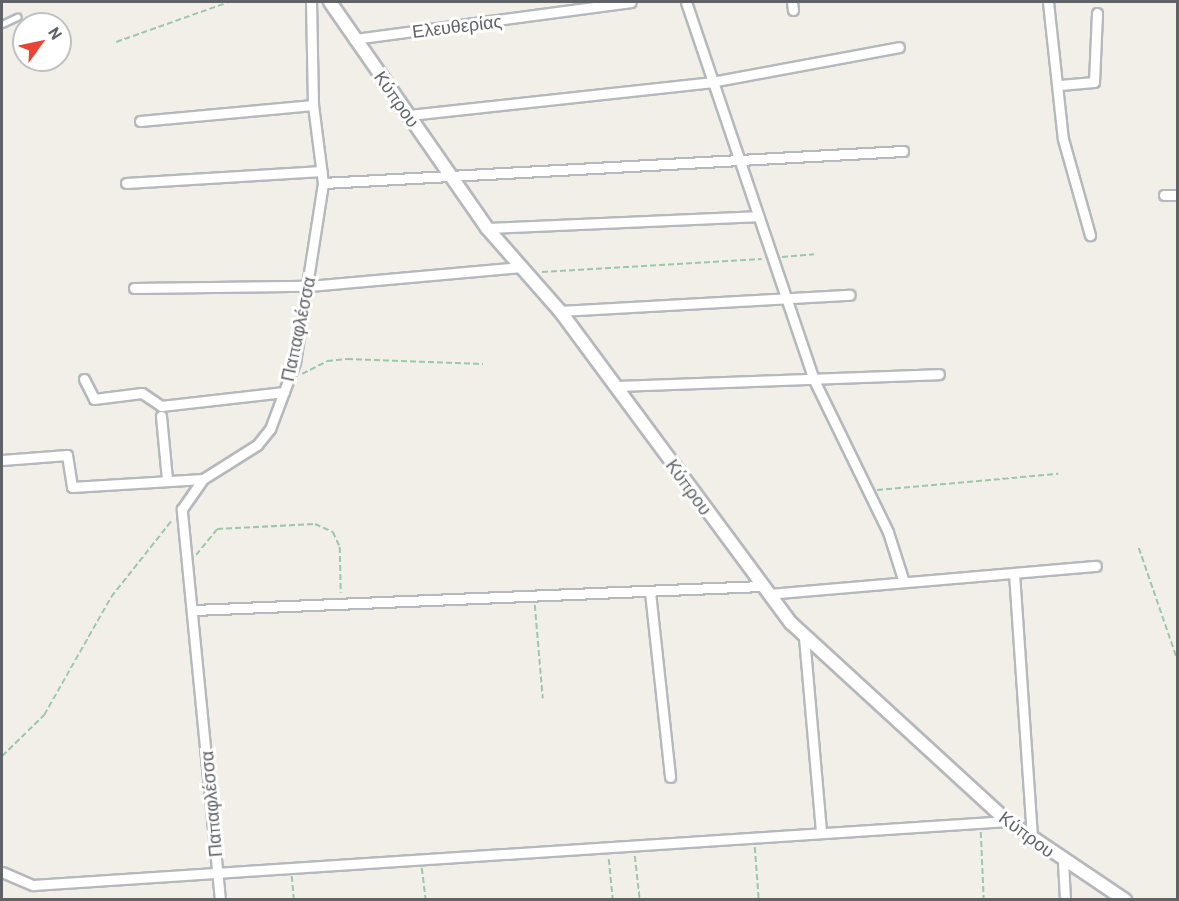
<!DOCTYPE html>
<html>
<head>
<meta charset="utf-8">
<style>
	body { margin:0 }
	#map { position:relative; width:1179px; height:901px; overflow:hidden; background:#f1efe8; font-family:Barlow,sans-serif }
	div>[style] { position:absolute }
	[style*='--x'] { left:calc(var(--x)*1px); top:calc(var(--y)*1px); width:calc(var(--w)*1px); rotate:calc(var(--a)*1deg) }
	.path>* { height:1.5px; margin-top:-0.75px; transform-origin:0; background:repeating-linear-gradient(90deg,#9cc7a9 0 6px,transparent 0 9px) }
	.roads { filter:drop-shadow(2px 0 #b5b8bc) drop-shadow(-2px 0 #b5b8bc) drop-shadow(0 2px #b5b8bc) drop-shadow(0 -2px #b5b8bc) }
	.lane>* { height:4.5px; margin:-2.25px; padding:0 2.25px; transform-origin:2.25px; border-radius:2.25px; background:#fff }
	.street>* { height:9px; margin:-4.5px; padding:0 4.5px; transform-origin:4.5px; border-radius:4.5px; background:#fff }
	.secondary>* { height:12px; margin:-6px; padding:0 6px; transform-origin:6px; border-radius:6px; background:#fff }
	span { translate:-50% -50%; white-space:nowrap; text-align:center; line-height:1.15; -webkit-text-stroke:6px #fff; paint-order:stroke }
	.street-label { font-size:18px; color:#5f6368 }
	.frame { position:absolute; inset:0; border:3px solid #5f6368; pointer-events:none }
	.north { position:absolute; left:12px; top:12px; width:60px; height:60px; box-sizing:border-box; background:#fff; border:2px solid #bfc1c3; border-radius:50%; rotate:57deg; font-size:16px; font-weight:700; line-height:24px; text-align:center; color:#5f6368 }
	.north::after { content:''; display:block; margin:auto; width:21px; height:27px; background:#ea4335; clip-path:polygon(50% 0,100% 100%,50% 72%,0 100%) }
</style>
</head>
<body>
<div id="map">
	<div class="path">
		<div style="--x:116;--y:42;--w:120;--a:-19.5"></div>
		<div style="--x:782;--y:257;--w:32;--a:-5"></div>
		<div style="--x:542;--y:272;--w:220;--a:-3.4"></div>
		<div style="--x:302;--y:374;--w:28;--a:-27"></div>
		<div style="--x:327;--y:361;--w:20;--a:-6"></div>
		<div style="--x:347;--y:359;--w:136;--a:2.1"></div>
		<div style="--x:877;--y:490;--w:182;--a:-5.1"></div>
		<div style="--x:1139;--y:548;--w:120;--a:71"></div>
		<div style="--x:196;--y:555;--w:33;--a:-51"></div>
		<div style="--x:217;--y:529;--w:98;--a:-2.9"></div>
		<div style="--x:315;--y:524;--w:20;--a:24"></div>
		<div style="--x:333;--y:532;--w:17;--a:65"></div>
		<div style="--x:340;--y:547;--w:46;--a:88.8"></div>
		<div style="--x:535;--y:605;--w:94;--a:85.1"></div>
		<div style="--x:2;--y:756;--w:59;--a:-44.3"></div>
		<div style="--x:44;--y:715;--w:136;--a:-60.4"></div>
		<div style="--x:111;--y:597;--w:98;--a:-51.6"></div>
		<div style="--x:981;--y:832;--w:68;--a:87.5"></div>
		<div style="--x:755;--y:847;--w:53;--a:85.7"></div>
		<div style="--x:635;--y:856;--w:44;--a:83.5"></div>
		<div style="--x:609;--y:859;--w:41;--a:84.4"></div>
		<div style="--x:422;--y:868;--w:32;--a:83"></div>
		<div style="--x:292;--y:876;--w:24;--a:85"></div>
	</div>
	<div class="roads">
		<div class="lane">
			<div style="--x:2;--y:24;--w:17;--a:-25"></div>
		</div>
		<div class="street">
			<div style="--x:686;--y:2;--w:397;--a:71.3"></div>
			<div style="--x:813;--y:378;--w:171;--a:64"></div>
			<div style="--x:888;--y:532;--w:52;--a:72.3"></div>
			<div style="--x:792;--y:2;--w:8;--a:83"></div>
			<div style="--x:1048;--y:2;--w:138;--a:83.8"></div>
			<div style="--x:1063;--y:139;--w:100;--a:74.3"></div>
			<div style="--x:354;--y:39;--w:279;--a:-7.6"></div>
			<div style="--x:1060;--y:85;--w:34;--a:-5"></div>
			<div style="--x:1094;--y:82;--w:69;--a:-87.5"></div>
			<div style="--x:409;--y:115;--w:304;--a:-6.2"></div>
			<div style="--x:711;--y:82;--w:191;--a:-10.5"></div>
			<div style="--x:140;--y:121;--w:174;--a:-5.3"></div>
			<div style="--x:126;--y:183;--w:196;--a:-3.5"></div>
			<div style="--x:323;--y:183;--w:581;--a:-3.16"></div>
			<div style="--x:1164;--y:195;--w:14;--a:0"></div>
			<div style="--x:487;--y:228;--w:270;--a:-2.5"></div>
			<div style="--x:134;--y:288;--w:175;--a:-0.7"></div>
			<div style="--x:309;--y:286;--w:213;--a:-5.1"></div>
			<div style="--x:560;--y:311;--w:290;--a:-3.2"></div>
			<div style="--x:84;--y:379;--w:22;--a:63"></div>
			<div style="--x:94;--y:399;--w:48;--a:-7.1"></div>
			<div style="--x:142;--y:393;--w:23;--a:34"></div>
			<div style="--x:161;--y:406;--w:124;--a:-6.5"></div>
			<div style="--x:615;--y:386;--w:324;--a:-2.1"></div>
			<div style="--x:161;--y:416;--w:64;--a:84.6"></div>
			<div style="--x:2;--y:460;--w:65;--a:-4.4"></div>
			<div style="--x:67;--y:455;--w:32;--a:81"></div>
			<div style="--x:72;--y:487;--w:131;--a:-3.5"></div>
			<div style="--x:1014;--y:573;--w:266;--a:86.1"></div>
			<div style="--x:650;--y:592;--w:186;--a:83.8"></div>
			<div style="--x:768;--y:594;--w:329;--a:-4.9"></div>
			<div style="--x:194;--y:610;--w:569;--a:-2.42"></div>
			<div style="--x:804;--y:637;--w:195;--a:85"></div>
			<div style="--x:1063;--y:861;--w:39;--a:87"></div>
			<div style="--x:2;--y:872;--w:34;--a:23"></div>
			<div style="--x:33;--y:885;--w:977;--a:-3.76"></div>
			<div style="--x:220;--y:900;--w:393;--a:-95.6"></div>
			<div style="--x:182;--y:509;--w:37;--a:-55"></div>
			<div style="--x:203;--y:479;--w:64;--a:-32.2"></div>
			<div style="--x:257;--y:445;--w:21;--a:-51"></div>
			<div style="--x:270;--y:429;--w:72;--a:-69.5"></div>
			<div style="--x:295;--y:362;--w:181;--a:-81.1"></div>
			<div style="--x:323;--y:183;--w:79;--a:-97.3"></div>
			<div style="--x:313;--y:105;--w:103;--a:-91.1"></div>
		</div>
		<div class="secondary">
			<div style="--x:330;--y:2;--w:275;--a:55.2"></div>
			<div style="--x:487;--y:228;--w:111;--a:48.7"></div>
			<div style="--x:560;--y:311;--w:388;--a:53.5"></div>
			<div style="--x:791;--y:623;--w:290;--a:42.5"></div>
			<div style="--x:1005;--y:819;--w:145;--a:34"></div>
		</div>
	</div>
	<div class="street-label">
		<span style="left:457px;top:26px;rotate:-7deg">Ελευθερίας</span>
		<span style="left:397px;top:99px;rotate:55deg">Κύπρου</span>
		<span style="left:298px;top:329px;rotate:-78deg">Παπαφλέσσα</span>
		<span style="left:689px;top:487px;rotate:54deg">Κύπρου</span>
		<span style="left:211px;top:804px;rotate:-95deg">Παπαφλέσσα</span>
		<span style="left:1027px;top:834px;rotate:37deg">Κύπρου</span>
	</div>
	<div class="frame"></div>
	<div class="north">N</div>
</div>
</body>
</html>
